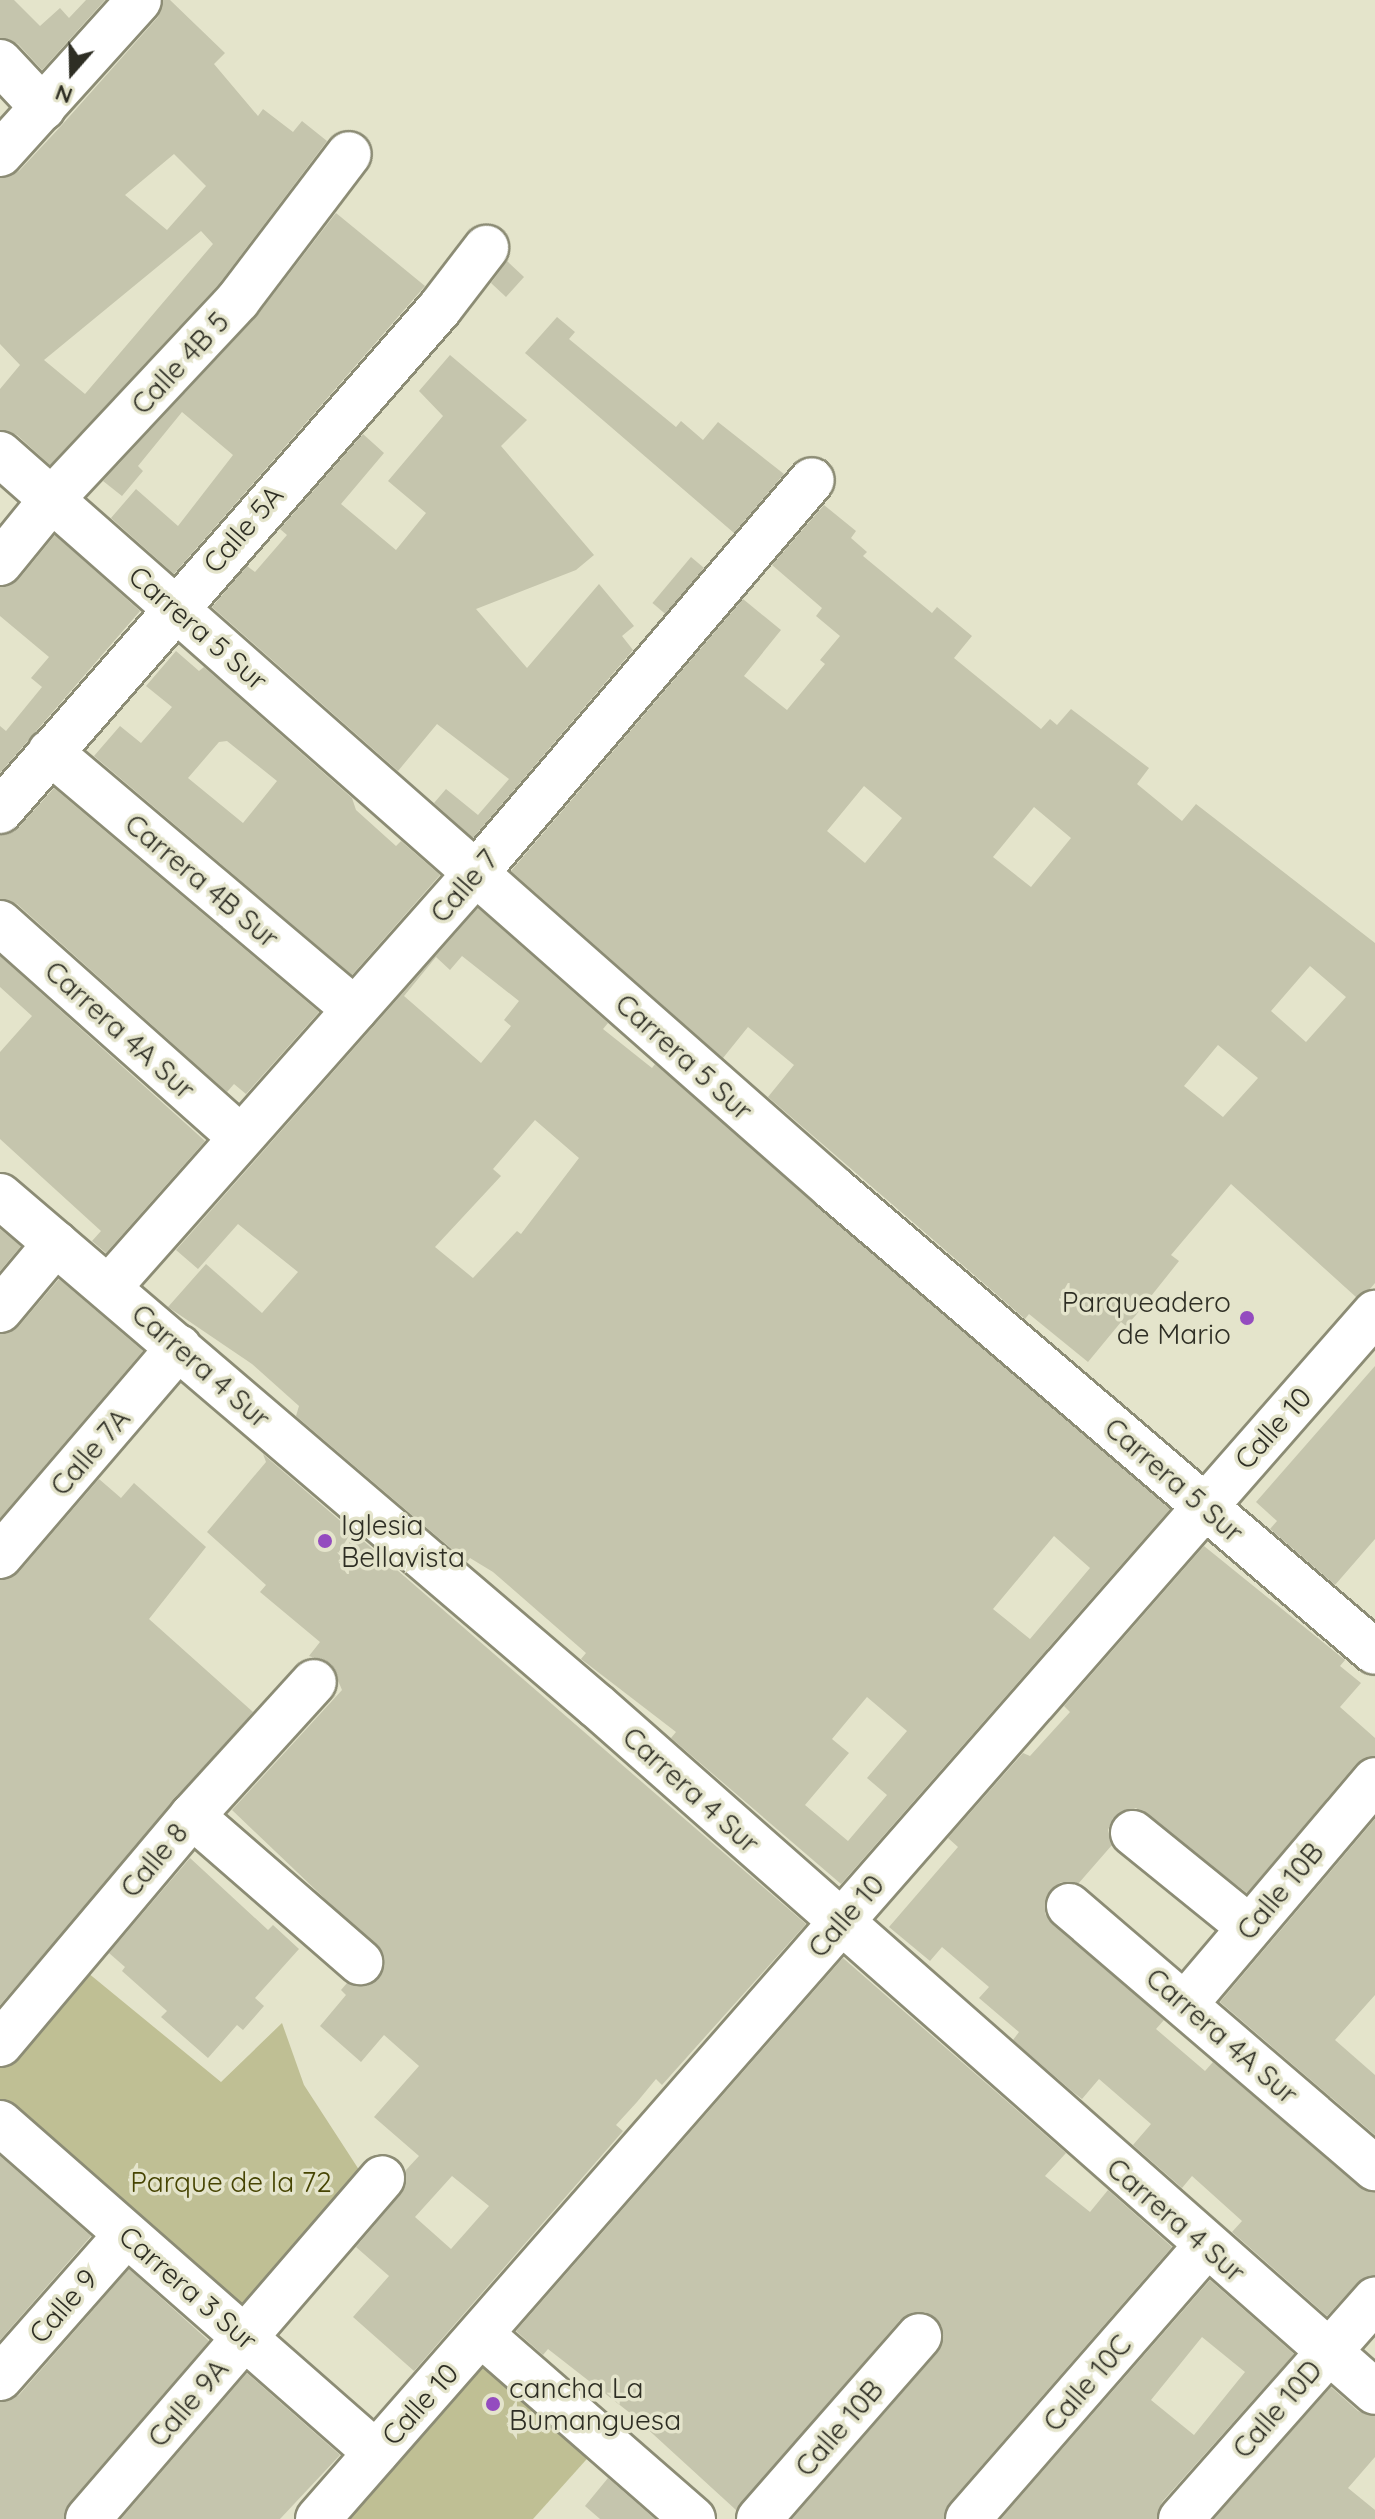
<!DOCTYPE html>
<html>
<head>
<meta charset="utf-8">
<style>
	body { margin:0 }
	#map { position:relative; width:1375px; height:2519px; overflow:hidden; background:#e4e4cb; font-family:Quicksand,sans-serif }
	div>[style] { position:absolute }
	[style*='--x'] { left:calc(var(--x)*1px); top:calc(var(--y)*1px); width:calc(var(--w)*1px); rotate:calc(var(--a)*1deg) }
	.green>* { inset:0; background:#bfbf94 }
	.building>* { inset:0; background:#c5c5ad; transform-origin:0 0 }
	.roads { filter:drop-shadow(2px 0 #8c8c75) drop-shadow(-2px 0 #8c8c75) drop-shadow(0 2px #8c8c75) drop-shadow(0 -2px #8c8c75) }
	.minor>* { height:44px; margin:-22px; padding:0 22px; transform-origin:22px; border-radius:22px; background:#fff }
	.dots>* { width:22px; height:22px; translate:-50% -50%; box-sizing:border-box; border:4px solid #e4e4cb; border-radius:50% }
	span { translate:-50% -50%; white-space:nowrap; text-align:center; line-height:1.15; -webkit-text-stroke:7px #e4e4cb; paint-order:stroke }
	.street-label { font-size:28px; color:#2e2e24 }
	.poi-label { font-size:28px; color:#2e2e24 }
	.right { translate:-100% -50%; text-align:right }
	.left { translate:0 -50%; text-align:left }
	.park-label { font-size:28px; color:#464402 }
	.north { position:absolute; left:32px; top:32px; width:80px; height:80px; -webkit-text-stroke:6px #e4e4cb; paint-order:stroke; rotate:200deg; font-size:22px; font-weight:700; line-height:32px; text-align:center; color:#2e2e24 }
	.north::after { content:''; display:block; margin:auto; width:28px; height:36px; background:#2e2e24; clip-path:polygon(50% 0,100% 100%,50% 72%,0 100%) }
</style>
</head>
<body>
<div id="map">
	<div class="green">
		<div style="clip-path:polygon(82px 1968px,221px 2082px,282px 2023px,304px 2085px,365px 2179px,240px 2321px,0 2117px,0 2064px)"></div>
		<div style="clip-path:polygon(488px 2357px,594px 2451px,533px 2519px,343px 2519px)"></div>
	</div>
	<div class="building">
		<div style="clip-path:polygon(0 0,14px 0,40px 26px,60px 8px,69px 18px,86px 0,105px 0,42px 70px,18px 44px,0 38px)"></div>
		<div style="clip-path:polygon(evenodd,163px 0,170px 0,225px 53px,214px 64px,258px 116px,263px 109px,293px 132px,302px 121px,327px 141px,219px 284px,50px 465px,17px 435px,0 430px,0 389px,20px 365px,0 344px,0 178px,19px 171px,61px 126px,158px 17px,163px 0,174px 154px,206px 186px,167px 230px,125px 195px,174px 154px,163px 0,201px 231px,213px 244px,85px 394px,44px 360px,201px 231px)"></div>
		<div style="clip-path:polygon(336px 213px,425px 286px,174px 574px,111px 518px,136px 489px,178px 526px,233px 455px,182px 412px,138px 466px,143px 471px,122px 496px,103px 481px,256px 317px)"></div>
		<div style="clip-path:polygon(507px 261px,524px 277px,506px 297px,491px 283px)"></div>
		<div style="clip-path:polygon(557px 317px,575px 332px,569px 339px,676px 427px,681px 421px,703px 440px,718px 422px,784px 474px,734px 533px,525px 353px)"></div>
		<div style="clip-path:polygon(450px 355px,527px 420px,501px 446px,594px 555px,576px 570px,476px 609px,527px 668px,599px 584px,634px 626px,622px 636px,633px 650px,473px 838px,434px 803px,446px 789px,478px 815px,509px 779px,437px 724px,398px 771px,212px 607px,247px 566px,255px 572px,287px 535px,280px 529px,363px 434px,384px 453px,341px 504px,396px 550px,426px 513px,388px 481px,443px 416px,419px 391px)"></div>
		<div style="clip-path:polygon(evenodd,824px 505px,856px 531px,851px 538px,867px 552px,863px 556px,932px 613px,937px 607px,972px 636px,954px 658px,1041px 729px,1050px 719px,1057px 725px,1071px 709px,1149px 768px,1137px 784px,1182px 821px,1196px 804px,1375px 943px,1375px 1283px,1370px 1289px,1356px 1297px,1231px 1184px,1171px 1255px,1179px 1261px,1136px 1315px,1126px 1326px,1121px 1322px,1088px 1362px,1029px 1314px,1025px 1319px,768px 1097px,794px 1065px,748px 1027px,723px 1058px,511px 871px,743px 599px,781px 630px,744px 676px,787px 710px,825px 664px,820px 660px,840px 636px,816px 616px,822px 608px,772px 565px,824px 505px,864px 786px,902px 818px,865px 863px,827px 831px,864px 786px,824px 505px,1034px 807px,1071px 838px,1031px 887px,993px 857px,1034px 807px,824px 505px,1310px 966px,1346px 997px,1306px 1042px,1271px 1011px,1310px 966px,824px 505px,1218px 1045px,1258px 1078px,1223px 1117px,1184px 1086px,1218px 1045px)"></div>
		<div style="clip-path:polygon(55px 535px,140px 611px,0 773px,0 726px,6px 731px,42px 687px,31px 678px,49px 657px,0 616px,0 587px,19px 579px)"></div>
		<div style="left:691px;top:557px;width:17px;height:60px;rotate:40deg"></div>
		<div style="clip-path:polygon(evenodd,176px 651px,199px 671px,204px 667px,352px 798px,356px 810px,396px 846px,401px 841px,440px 875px,352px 975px,94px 756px,120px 726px,141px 743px,172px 707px,146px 686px,176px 651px,227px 741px,277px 781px,243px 823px,188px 778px,219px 742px,227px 741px)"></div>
		<div style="clip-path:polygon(54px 788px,319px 1012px,246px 1094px,234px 1084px,227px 1092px,17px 904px,0 899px,0 835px,19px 827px)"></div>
		<div style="clip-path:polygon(evenodd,478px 908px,608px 1023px,603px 1029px,652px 1068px,655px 1064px,1170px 1509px,841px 1884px,671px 1738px,676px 1732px,581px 1659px,586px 1653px,493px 1572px,470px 1558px,467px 1562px,296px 1416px,299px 1406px,252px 1364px,168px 1307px,206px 1264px,262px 1313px,298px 1272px,238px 1224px,198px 1269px,176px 1250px,478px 908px,462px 956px,519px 1001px,504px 1020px,511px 1026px,481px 1063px,404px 996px,436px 957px,450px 970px,462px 956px,478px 908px,535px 1120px,579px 1158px,521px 1234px,517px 1231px,473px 1278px,435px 1247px,501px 1176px,493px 1169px,535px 1120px,478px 908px,1054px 1536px,1090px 1568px,1030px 1639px,993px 1609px,1054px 1536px,478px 908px,867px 1697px,907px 1731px,867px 1778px,887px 1795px,848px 1841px,805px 1805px,849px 1753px,832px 1739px,867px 1697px)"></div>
		<div style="clip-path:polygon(0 956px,205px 1141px,106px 1253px,92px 1241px,101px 1231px,0 1139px,0 1052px,32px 1016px,0 987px)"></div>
		<div style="clip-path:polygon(0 1229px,21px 1246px,0 1271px)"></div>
		<div style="clip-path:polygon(59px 1279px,143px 1351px,0 1518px,0 1334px,19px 1326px)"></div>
		<div style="clip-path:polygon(1375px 1366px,1375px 1539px,1335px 1585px,1270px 1529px,1277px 1521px,1256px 1502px)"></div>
		<div style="clip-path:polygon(evenodd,263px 1454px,806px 1924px,662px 2085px,656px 2079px,637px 2102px,616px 2125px,623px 2131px,414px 2371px,353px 2317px,389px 2276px,356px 2247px,401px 2194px,406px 2170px,419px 2156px,374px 2117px,419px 2066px,384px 2035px,361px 2062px,320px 2026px,346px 1995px,341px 1990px,347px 1983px,367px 1986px,378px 1979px,384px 1955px,232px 1810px,342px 1690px,331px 1664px,309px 1656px,320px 1642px,260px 1592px,266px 1585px,207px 1532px,266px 1462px,263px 1454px,452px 2176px,489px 2206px,451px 2249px,415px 2217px,452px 2176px)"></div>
		<div style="clip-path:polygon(99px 1479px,121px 1498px,134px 1483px,206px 1547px,149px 1619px,253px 1712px,0 2005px,0 1580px,19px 1572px)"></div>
		<div style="clip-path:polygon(1204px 1546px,1345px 1660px,1340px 1666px,1361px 1683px,1340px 1707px,1375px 1738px,1375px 1756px,1356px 1764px,1247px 1893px,1136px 1808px,1113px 1818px,1108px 1830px,1112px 1845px,1078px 1884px,1061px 1882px,1050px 1890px,1045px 1914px,1164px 2020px,1156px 2029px,1205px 2071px,1213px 2062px,1359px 2187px,1375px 2192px,1375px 2276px,1357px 2283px,1327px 2316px,1232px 2232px,1242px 2221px,1192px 2176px,1182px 2188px,1133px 2145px,1151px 2124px,1099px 2079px,1082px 2099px,1073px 2092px,1013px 2040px,1019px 2032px,979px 1998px,989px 1987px,942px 1947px,930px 1961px,889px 1927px,958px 1847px,948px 1838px,1023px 1753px,1030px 1756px,1070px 1712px,1064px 1706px)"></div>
		<div style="clip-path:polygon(1375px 1819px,1375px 1995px,1335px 2040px,1375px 2075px,1375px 2135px,1220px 2002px)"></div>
		<div style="clip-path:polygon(190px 1858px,268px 1930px,273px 1925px,299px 1949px,255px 1998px,264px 2006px,243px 2030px,237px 2025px,208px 2058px,161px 2017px,167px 2011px,122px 1971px,125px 1967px,109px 1953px)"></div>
		<div style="clip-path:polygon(843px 1958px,1066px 2153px,1045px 2176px,1090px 2212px,1108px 2190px,1172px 2247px,949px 2503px,944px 2519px,792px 2519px,938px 2352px,942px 2327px,925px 2312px,900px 2320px,736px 2510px,630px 2413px,548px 2349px,543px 2355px,516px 2331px)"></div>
		<div style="clip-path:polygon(0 2156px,91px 2236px,0 2340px)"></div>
		<div style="clip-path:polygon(129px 2269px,209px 2341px,69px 2503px,64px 2519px,0 2519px,0 2402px,19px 2395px)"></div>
		<div style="clip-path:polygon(evenodd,1210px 2280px,1294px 2354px,1162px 2502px,1157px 2519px,1001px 2519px,1210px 2280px,1202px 2337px,1245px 2372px,1194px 2435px,1151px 2400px,1202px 2337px)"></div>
		<div style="clip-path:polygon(247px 2373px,340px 2455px,280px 2519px,121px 2519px)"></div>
		<div style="clip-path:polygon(1331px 2387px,1358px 2411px,1375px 2416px,1375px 2457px,1348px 2488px,1375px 2510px,1375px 2519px,1214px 2519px)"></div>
		<div style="clip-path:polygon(608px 2478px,655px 2519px,600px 2519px,585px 2506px)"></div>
	</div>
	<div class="roads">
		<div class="minor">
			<div style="--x:0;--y:62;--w:63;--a:46.9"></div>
			<div style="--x:0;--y:154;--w:207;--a:-47.9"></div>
			<div style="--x:0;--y:454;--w:1110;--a:41.38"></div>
			<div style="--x:833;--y:1188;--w:713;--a:40.57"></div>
			<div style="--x:0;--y:563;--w:82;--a:-50.9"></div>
			<div style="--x:52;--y:499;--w:272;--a:-46.9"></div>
			<div style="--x:238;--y:300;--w:183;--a:-52.8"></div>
			<div style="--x:50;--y:752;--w:399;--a:40.2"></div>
			<div style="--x:0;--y:811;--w:668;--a:-48.82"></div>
			<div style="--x:440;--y:308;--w:76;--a:-52.5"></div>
			<div style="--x:0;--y:923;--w:322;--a:41.7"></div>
			<div style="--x:0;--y:1196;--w:785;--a:40.51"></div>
			<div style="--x:597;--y:1706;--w:1037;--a:41.4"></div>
			<div style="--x:110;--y:1286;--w:550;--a:-48.46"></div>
			<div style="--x:475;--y:874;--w:518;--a:-49.46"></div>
			<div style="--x:0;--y:1310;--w:87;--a:-50.1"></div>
			<div style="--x:0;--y:1556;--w:275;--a:-49.4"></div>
			<div style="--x:192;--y:1816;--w:223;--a:41"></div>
			<div style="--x:1133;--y:1833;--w:149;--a:39"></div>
			<div style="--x:1069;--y:1906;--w:403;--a:40.6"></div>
			<div style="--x:1186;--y:2003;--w:292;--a:-49.7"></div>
			<div style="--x:0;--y:2044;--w:298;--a:-49.9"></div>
			<div style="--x:192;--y:1816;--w:181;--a:-47.7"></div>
			<div style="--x:0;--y:2123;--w:500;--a:41.27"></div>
			<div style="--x:482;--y:2335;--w:280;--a:41.1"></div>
			<div style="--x:0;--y:2378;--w:191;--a:-48.6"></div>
			<div style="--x:88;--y:2519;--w:450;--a:-49.2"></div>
			<div style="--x:318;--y:2519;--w:1604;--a:-48.77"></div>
			<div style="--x:759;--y:2519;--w:243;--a:-48.8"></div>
			<div style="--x:968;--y:2519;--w:362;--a:-48.9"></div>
			<div style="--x:1181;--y:2519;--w:293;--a:-48.5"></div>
		</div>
	</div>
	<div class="dots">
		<div style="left:1247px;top:1318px;background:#944cbf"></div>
		<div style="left:325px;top:1541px;background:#944cbf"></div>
		<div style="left:493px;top:2404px;background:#944cbf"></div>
	</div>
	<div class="street-label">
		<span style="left:180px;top:363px;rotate:-47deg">Calle 4B 5</span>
		<span style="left:243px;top:529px;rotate:-49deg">Calle 5A</span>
		<span style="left:198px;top:628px;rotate:41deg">Carrera 5 Sur</span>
		<span style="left:202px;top:881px;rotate:40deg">Carrera 4B Sur</span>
		<span style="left:464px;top:886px;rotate:-49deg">Calle 7</span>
		<span style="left:120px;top:1030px;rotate:42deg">Carrera 4A Sur</span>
		<span style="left:684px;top:1057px;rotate:42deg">Carrera 5 Sur</span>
		<span style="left:201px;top:1366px;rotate:41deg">Carrera 4 Sur</span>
		<span style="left:1273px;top:1428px;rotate:-48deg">Calle 10</span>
		<span style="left:90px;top:1452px;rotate:-49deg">Calle 7A</span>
		<span style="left:1174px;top:1480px;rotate:41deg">Carrera 5 Sur</span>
		<span style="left:691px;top:1790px;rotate:42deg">Carrera 4 Sur</span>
		<span style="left:154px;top:1860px;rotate:-50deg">Calle 8</span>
		<span style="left:1280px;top:1891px;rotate:-50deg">Calle 10B</span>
		<span style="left:846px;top:1916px;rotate:-49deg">Calle 10</span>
		<span style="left:1222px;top:2036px;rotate:41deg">Carrera 4A Sur</span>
		<span style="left:1176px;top:2220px;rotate:41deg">Carrera 4 Sur</span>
		<span style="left:188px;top:2288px;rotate:41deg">Carrera 3 Sur</span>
		<span style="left:63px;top:2306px;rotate:-49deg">Calle 9</span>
		<span style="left:1087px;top:2383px;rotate:-49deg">Calle 10C</span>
		<span style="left:188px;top:2403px;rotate:-49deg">Calle 9A</span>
		<span style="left:420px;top:2404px;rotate:-48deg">Calle 10</span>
		<span style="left:1277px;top:2409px;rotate:-49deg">Calle 10D</span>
		<span style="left:839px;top:2428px;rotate:-49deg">Calle 10B</span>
	</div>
	<div class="poi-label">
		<span class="right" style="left:1231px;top:1318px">Parqueadero<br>de Mario</span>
		<span class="left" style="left:341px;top:1541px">Iglesia<br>Bellavista</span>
		<span class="left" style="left:509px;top:2404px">cancha La<br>Bumanguesa</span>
	</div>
	<div class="park-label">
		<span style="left:231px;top:2182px">Parque de la 72</span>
	</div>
	<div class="north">N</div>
</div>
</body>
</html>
